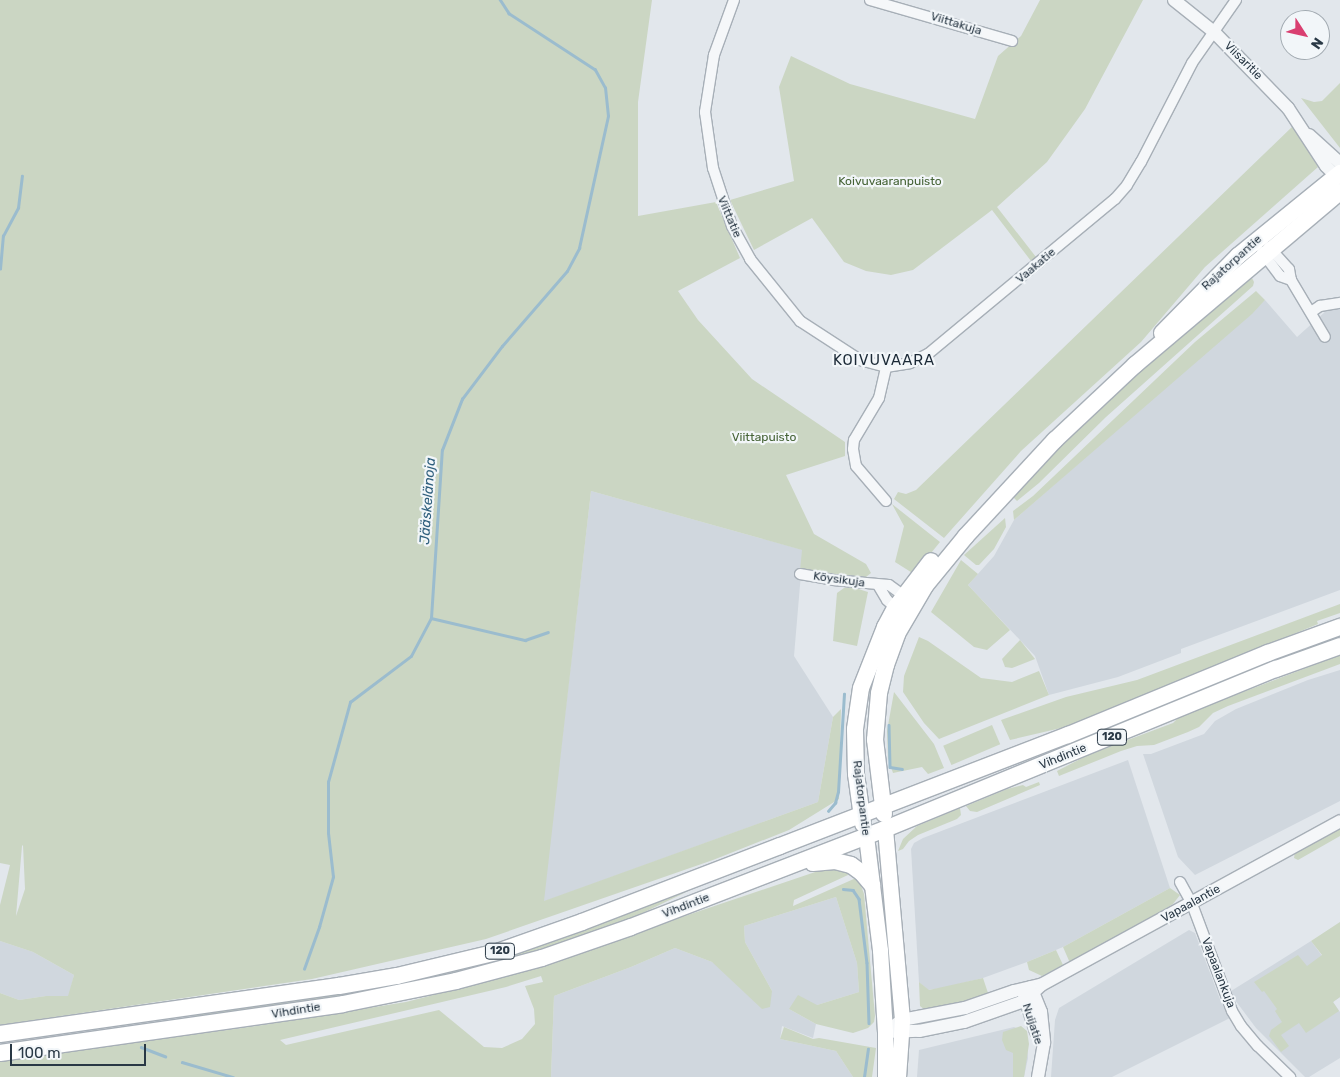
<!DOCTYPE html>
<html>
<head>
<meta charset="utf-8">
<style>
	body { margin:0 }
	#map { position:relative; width:1340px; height:1077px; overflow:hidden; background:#e2e7ec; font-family:Rubik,sans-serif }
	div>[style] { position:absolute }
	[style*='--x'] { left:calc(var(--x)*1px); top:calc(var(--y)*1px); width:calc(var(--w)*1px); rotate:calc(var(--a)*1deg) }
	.built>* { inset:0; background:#d0d7de }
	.green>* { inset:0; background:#cbd6c3; transform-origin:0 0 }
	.stream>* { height:2.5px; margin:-1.25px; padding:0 1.25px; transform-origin:1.25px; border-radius:1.25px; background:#9bbcce }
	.roads { filter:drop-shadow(1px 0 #a7afb7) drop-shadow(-1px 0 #a7afb7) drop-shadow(0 1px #a7afb7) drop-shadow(0 -1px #a7afb7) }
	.minor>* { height:10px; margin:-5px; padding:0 5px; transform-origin:5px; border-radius:5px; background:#f5f7f9 }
	.tertiary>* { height:12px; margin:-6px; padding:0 6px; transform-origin:6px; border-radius:6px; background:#f5f7f9 }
	.secondary>* { height:15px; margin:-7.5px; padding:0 7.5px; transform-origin:7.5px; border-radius:7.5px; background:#fff }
	.primary>* { height:16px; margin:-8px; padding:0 8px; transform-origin:8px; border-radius:8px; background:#fff }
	span { translate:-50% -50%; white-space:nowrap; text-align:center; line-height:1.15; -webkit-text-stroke:4.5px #f2f6f9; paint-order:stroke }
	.shield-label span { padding:1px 4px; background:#f2f6f9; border:1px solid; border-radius:4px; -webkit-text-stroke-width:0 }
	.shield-label { font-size:11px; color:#293845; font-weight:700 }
	.street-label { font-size:12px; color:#293845 }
	.park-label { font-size:12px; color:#456235 }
	.water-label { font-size:14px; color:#2f5f7d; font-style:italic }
	.quarter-label { font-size:15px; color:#1b2936; letter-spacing:1px }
	.north { position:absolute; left:1280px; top:10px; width:50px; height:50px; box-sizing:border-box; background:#f2f6f9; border:1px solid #a2aab1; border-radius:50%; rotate:125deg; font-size:14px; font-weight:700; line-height:20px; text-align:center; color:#293845 }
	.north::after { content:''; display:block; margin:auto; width:18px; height:22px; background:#d93f70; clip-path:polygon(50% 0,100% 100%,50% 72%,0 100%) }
	.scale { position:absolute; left:10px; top:1044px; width:136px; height:22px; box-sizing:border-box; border:2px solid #293845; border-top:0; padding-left:6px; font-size:15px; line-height:18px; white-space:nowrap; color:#293845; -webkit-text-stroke:4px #f2f6f9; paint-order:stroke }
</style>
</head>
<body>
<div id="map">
	<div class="built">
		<div style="clip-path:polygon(1265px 300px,1297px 337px,1326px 311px,1340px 309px,1340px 590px,1181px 649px,1181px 653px,1118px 677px,1049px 695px,1035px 656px,968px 585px,994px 556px,1014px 520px)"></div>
		<div style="clip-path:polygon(591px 491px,803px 550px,794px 656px,833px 717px,818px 802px,543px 902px)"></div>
		<div style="clip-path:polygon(1340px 670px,1340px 801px,1195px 875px,1178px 857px,1143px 754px,1151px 754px,1204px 734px,1215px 721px,1236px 709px,1308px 680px)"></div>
		<div style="clip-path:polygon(1128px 760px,1170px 888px,1063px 947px,1027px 962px,983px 978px,942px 988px,928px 990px,919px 982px,911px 849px,914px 843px,923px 838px)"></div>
		<div style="clip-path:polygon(836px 897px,857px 963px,859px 992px,817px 1005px,789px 1009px,816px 1024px,813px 1038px,782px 1026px,780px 1039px,836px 1051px,853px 1077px,551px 1077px,554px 996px,631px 967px,675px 948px,712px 962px,772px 991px,745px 942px,744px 926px)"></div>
		<div style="clip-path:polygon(1189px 930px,1195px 933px,1221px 1002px,1230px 1018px,1112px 1077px,1051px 1077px,1055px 1020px,1059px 1008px)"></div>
		<div style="clip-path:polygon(0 941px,33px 952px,74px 975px,69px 996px,46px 996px,19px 1000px,0 993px)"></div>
		<div style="clip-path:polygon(1311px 941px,1340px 980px,1340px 997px,1333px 1002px,1340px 1012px,1340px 1058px,1309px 1077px,1305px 1077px,1256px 1028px,1235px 1000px,1231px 991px)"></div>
		<div style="clip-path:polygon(1014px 1027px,1026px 1032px,1028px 1058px,1024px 1077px,917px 1077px,919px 1050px)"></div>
	</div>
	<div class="green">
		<div style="clip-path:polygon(evenodd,0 0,652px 0,638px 102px,638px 216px,716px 202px,740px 258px,678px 291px,698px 320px,752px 379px,845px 442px,845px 456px,786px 475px,814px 534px,866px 564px,871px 573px,866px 577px,800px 571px,802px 550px,591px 491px,544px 901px,818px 802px,833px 717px,841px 709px,839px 799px,789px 830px,713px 860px,486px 939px,312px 979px,0 1025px,0 993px,19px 1000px,46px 996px,68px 996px,74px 975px,33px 952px,0 941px,0 905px,10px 865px,0 863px,0 0,23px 845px,25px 889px,16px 916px,22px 846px,23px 845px)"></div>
		<div style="clip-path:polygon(1040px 0,1143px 0,1085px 109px,1047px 162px,997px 207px,1036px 257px,1031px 261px,992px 210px,913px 270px,891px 275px,866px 271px,844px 262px,812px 218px,754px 250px,730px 200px,794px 181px,779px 87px,791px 56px,850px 84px,975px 119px,998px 56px,1021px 36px)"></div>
		<div style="clip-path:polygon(1340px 83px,1340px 148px,1301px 98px,1314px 102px,1322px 101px)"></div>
		<div style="clip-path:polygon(1293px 126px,1318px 167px,1205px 267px,1141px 342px,1021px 451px,944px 538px,894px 499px,898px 492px,906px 494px,916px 490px)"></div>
		<div style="clip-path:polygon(1252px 278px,1254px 282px,1253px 286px,1106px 417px,1039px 483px,1017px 501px,1013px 497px,1061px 446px,1162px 351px)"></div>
		<div style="clip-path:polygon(1256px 291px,1265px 300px,1252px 314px,1014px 520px,1013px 511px,1033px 496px,1195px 342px)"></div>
		<div style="clip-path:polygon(892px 504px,940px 542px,914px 574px,895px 562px,904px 526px)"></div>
		<div style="clip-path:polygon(1005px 518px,1006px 527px,994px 549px,979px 565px,976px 565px,964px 555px)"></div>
		<div style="clip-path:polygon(961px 560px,978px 574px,968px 585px,1010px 630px,987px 650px,974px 647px,931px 612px)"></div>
		<div style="clip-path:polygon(852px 587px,868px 592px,857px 646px,833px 641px,837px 593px,844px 588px)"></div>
		<div style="clip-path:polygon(1340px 604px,1340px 613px,1317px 621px,1318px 624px,1074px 725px,1010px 740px,1001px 720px,1066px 697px,1137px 680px)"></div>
		<div style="clip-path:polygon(919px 637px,928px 641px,981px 678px,1012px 682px,1039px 671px,1049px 695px,939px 739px,924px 723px,903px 692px,904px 676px)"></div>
		<div style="clip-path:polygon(1020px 640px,1035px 659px,1012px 668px,1005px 667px,1002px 659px)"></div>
		<div style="clip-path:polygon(1340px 655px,1340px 664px,1228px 706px,1213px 713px,1199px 727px,1188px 732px,1154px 745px,1137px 746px,1121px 751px,1059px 776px,1057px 771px,1088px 755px,1173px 723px,1180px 716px)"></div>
		<div style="clip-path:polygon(894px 692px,934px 744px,944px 768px,928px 774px,922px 767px,893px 773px,888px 758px,887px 731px)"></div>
		<div style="left:992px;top:725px;width:21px;height:53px;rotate:67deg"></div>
		<div style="clip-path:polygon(1039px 782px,1040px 785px,977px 812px,970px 811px,966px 806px,1007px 789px,1023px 785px,1026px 787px)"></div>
		<div style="clip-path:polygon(960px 808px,961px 815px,957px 819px,918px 835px,909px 841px,903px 849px,898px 851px,903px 839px,917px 826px)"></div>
		<div style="clip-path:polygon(1340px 828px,1340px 836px,1298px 860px,1294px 858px,1295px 852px)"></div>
		<div style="clip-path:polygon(evenodd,827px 868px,850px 871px,848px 875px,794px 900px,793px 906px,856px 878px,860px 883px,864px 894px,875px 1016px,874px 1022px,868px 1028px,853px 1033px,816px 1024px,789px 1009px,798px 995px,817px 1005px,859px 992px,857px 963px,836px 897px,744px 926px,745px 942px,772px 991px,770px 1007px,762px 1009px,712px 962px,675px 948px,631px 967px,554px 996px,551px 1077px,0 1077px,0 1061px,263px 1025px,406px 1002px,504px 977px,827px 868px,541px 976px,543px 982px,525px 986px,534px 1009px,535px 1024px,522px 1039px,502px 1048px,484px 1047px,439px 1010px,286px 1045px,280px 1040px,506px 987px,541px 976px)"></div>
		<div style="clip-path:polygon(703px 884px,628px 920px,583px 937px,453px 974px,341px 997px,196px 1018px,195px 1015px,339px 994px,449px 973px,534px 948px)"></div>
		<div style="clip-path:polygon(1170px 888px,1180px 895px,1173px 904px,1116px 939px,1070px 963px,1063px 947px)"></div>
		<div style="clip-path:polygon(1340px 922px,1340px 997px,1333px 1002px,1339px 1011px,1306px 1033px,1299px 1023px,1281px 1035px,1289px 1046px,1281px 1052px,1269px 1036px,1271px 1030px,1282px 1022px,1275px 1011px,1277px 1009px,1264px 991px,1262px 992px,1254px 982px,1298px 955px,1307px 966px,1322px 955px,1311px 941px)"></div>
		<div style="clip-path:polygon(1056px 950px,1063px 965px,1042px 976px,1029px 970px,1027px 962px)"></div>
		<div style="clip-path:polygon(983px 978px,989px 996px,925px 1010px,920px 1006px,919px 982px,929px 990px)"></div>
		<div style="clip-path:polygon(1021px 1026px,1027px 1031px,1029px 1044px,1024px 1077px,1013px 1077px,1013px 1053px,1006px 1050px,1002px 1040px,1003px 1032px)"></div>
		<div style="clip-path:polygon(784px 1027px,813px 1039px,819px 1038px,876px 1048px,872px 1077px,853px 1077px,836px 1051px,780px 1039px)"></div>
	</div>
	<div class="stream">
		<div style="--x:0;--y:269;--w:33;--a:-85"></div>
		<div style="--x:3;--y:236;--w:32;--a:-62"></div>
		<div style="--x:18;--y:208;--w:32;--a:-83"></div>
		<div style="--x:431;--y:618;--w:97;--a:13.2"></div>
		<div style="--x:525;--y:640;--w:24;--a:-19"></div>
		<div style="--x:889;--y:725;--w:42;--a:88.6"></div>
		<div style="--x:890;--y:767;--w:12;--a:9"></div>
		<div style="--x:828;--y:811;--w:11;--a:-49"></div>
		<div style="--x:835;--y:803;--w:11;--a:-75"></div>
		<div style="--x:838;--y:792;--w:98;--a:-86.5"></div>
		<div style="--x:843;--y:889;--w:10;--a:6"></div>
		<div style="--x:853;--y:890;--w:11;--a:56"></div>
		<div style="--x:859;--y:899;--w:64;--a:82.9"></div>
		<div style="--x:867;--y:963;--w:60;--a:88.1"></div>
		<div style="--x:304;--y:969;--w:45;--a:-70.3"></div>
		<div style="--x:319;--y:927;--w:52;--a:-74.4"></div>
		<div style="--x:333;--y:877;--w:44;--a:-96.5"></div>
		<div style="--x:328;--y:833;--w:51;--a:-90"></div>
		<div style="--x:328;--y:782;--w:83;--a:-74.6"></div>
		<div style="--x:350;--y:702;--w:76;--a:-37"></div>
		<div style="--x:411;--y:656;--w:43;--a:-62.2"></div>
		<div style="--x:431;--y:618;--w:168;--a:-86.3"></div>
		<div style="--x:442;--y:450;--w:55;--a:-68.6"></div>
		<div style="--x:462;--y:399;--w:66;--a:-53"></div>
		<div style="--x:502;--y:346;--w:99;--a:-49.1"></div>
		<div style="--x:567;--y:271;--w:26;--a:-62"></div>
		<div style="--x:579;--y:248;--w:135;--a:-77.6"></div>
		<div style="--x:608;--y:116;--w:28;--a:-96"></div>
		<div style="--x:605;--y:88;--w:21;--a:-119"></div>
		<div style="--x:595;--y:70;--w:103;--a:-146.9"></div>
		<div style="--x:509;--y:14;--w:17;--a:-123"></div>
		<div style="--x:141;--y:1047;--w:26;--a:21"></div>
		<div style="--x:182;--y:1062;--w:53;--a:16.4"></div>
		<div style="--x:864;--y:1077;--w:28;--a:-82"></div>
	</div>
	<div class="roads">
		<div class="minor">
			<div style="--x:734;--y:0;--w:59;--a:110"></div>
			<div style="--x:714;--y:55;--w:58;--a:99"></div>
			<div style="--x:705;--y:112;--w:57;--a:81.9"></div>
			<div style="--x:713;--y:168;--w:61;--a:71.9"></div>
			<div style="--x:732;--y:226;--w:38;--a:61"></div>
			<div style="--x:750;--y:259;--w:80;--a:51.1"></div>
			<div style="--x:800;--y:321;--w:72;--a:33"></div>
			<div style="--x:860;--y:360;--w:27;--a:15"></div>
			<div style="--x:886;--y:367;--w:24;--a:-9"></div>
			<div style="--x:910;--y:363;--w:20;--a:-27"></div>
			<div style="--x:928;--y:354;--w:243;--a:-39.7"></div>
			<div style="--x:1115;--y:199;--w:18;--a:-49"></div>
			<div style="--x:1127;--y:185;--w:27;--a:-59"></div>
			<div style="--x:1141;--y:162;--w:111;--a:-62.7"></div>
			<div style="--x:1192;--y:63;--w:77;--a:-55.1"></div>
			<div style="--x:870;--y:0;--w:148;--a:16.1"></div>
			<div style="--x:1269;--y:247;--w:30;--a:48"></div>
			<div style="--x:1289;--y:269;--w:11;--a:80"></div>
			<div style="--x:1291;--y:280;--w:66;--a:59.2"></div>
			<div style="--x:1262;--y:252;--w:30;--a:53"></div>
			<div style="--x:1280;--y:276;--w:12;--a:20"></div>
			<div style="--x:1311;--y:312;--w:11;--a:-34"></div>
			<div style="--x:1320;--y:306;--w:20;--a:-9"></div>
			<div style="--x:886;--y:501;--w:46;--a:-130.6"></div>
			<div style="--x:856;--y:466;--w:17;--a:-100"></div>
			<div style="--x:853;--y:449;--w:9;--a:-84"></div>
			<div style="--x:854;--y:440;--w:49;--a:-59.2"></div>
			<div style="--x:879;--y:398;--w:32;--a:-77"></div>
			<div style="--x:800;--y:574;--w:34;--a:10"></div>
			<div style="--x:833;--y:580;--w:56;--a:5.1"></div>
			<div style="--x:889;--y:585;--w:24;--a:36"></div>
			<div style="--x:878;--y:585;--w:17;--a:59"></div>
			<div style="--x:887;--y:600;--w:16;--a:43"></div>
			<div style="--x:1180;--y:882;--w:25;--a:61"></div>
			<div style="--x:1192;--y:904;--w:114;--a:69.5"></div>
			<div style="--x:1232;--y:1011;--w:17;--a:59"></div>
			<div style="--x:1241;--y:1026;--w:26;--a:50"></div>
			<div style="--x:1258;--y:1046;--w:45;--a:44.1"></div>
		</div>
		<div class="tertiary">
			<div style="--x:1174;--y:0;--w:51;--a:38.7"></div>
			<div style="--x:1214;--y:32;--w:106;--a:45.8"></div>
			<div style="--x:1288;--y:108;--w:69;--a:56.8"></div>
			<div style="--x:1326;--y:166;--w:20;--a:45"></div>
			<div style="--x:1309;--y:135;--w:42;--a:42.1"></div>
			<div style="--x:1031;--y:987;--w:27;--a:68"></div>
			<div style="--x:1041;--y:1012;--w:31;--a:84"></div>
			<div style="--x:1044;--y:1043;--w:35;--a:100"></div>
			<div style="--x:1023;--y:992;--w:42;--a:72"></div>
			<div style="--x:895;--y:1025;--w:9;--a:-36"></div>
			<div style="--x:902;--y:1020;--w:64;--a:-10.8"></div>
			<div style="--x:965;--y:1008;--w:52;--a:-19.1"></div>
			<div style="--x:1014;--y:991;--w:28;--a:-13"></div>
			<div style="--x:885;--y:1032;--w:34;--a:-2"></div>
			<div style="--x:919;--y:1031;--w:46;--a:-11.3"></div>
			<div style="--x:964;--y:1022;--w:64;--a:-19.3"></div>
			<div style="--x:1024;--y:1001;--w:23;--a:-43"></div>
			<div style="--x:1041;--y:985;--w:341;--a:-28.7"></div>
		</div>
		<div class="secondary">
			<div style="--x:885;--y:829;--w:192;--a:84.9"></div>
			<div style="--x:902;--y:1020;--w:57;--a:94"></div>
			<div style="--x:866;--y:836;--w:115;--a:83"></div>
			<div style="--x:880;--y:950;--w:82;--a:86.5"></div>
			<div style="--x:885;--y:1032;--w:45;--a:90"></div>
		</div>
		<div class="primary">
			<div style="--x:1162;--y:333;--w:108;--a:-45.4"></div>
			<div style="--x:1238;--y:256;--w:132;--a:-39.1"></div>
			<div style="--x:884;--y:814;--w:75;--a:-96.9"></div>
			<div style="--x:875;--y:740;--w:47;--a:-85.1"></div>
			<div style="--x:879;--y:693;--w:29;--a:-76"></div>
			<div style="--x:886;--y:665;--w:33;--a:-70"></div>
			<div style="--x:897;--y:634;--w:56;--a:-59.7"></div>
			<div style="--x:925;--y:586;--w:65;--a:-50.6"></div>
			<div style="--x:966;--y:536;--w:131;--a:-47.2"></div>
			<div style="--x:1055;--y:440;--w:110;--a:-43.2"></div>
			<div style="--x:1135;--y:365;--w:268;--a:-40.2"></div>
			<div style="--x:863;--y:824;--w:50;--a:-98"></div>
			<div style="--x:856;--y:774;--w:45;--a:-91.3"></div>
			<div style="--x:855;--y:729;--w:41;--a:-81.7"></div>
			<div style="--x:861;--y:688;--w:66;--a:-68.5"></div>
			<div style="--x:885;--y:627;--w:21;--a:-62"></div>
			<div style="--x:895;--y:608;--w:59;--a:-52.5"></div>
			<div style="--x:813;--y:863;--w:22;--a:-5"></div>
			<div style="--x:835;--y:861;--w:16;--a:14"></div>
			<div style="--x:851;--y:865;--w:14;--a:36"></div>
			<div style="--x:862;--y:873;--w:16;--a:50"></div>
			<div style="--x:0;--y:1034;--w:342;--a:-8.1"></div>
			<div style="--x:339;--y:986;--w:59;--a:-9.8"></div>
			<div style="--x:397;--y:976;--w:103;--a:-13.5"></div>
			<div style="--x:497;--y:952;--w:90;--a:-19.4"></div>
			<div style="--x:582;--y:922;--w:212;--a:-21"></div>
			<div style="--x:780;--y:846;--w:309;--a:-21.1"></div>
			<div style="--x:1068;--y:735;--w:216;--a:-22.3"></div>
			<div style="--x:1268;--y:653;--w:77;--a:-19.9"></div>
			<div style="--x:0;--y:1053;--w:346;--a:-8.1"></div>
			<div style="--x:343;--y:1004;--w:115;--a:-11.5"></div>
			<div style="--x:456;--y:981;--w:89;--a:-15"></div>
			<div style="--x:542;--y:958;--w:94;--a:-19.2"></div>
			<div style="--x:631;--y:927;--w:272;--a:-21.1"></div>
			<div style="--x:885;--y:829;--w:422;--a:-22.3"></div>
			<div style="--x:1276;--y:669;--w:68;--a:-19.8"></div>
		</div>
	</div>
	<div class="shield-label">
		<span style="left:1112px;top:737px">120</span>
		<span style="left:500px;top:951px">120</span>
	</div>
	<div class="street-label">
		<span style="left:956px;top:24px;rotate:17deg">Viittakuja</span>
		<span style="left:1243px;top:61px;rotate:45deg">Viisaritie</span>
		<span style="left:729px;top:217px;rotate:67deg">Viittatie</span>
		<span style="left:1232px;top:263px;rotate:-42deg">Rajatorpantie</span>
		<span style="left:1036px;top:266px;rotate:-40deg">Vaakatie</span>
		<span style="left:839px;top:580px;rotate:8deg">Köysikuja</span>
		<span style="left:1063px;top:757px;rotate:-22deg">Vihdintie</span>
		<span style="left:861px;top:798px;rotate:83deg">Rajatorpantie</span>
		<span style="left:1191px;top:904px;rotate:-29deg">Vapaalantie</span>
		<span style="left:686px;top:906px;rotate:-21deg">Vihdintie</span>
		<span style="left:1218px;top:973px;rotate:69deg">Vapaalankuja</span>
		<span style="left:296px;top:1011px;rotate:-9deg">Vihdintie</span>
		<span style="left:1032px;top:1024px;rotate:72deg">Nuijatie</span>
	</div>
	<div class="park-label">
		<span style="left:890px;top:182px">Koivuvaaranpuisto</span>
		<span style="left:764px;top:438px">Viittapuisto</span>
	</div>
	<div class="water-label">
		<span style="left:428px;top:501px;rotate:-86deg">Jääskelänoja</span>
	</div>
	<div class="quarter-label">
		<span style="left:884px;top:361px">KOIVUVAARA</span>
	</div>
	<div class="north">N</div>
	<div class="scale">100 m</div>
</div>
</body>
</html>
